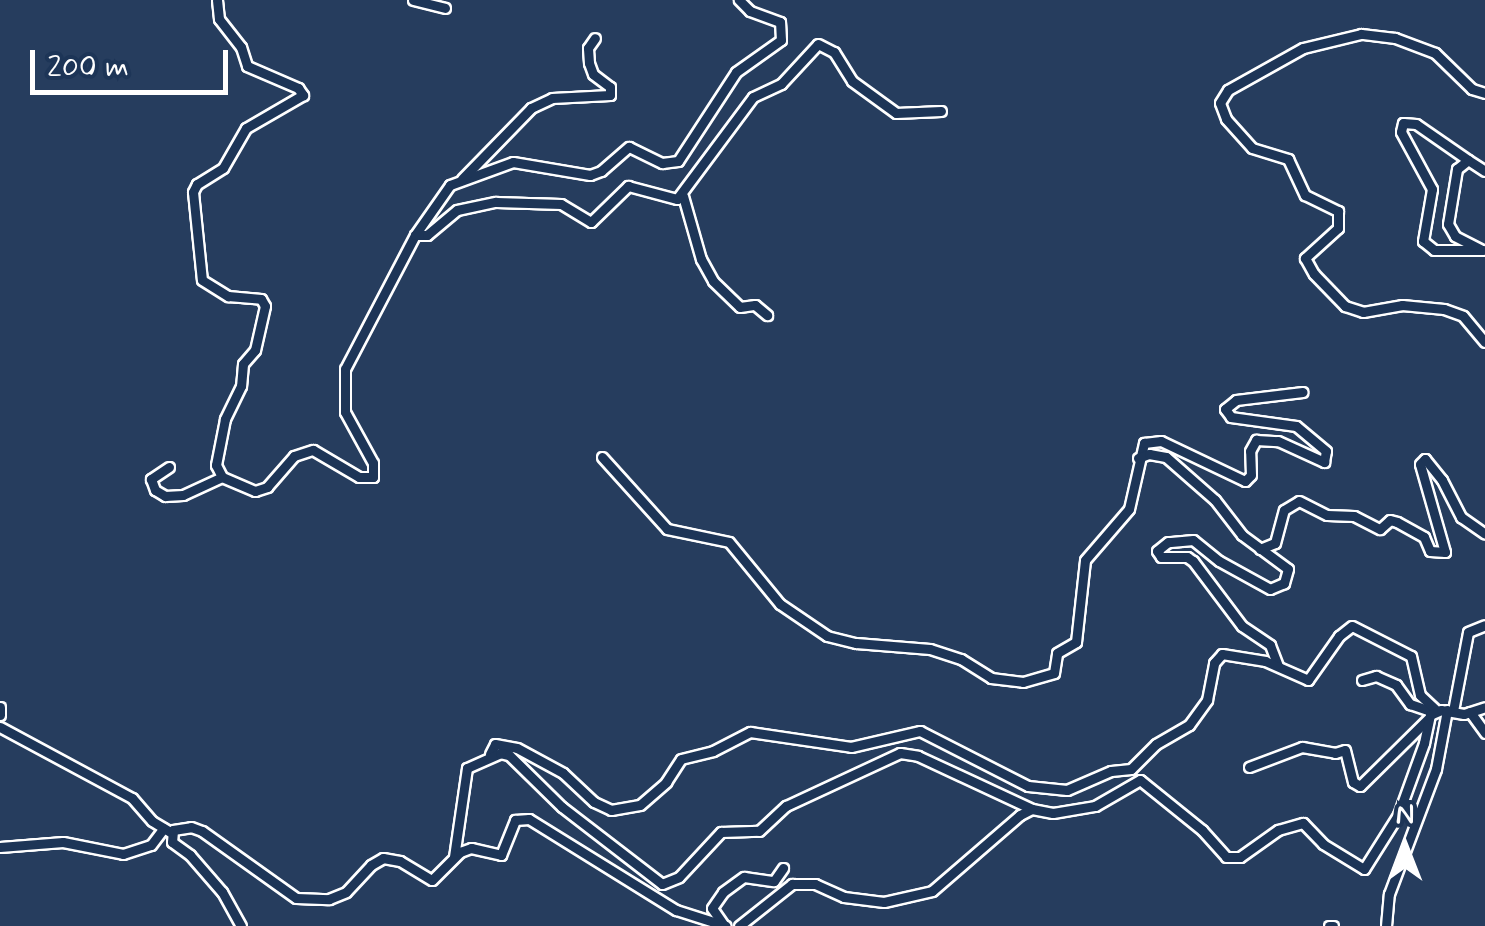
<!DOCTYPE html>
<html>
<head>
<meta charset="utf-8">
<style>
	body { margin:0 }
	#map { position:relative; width:1485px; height:926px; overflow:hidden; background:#263d5e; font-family:Mynerve,sans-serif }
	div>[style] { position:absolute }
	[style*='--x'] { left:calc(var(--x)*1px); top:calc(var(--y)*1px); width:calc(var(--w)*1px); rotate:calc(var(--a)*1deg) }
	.roads { filter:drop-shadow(2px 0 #fff) drop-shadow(-2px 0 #fff) drop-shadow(0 2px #fff) drop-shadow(0 -2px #fff) }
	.minor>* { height:9px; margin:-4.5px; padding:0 4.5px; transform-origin:4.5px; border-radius:4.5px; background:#1d3557 }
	span { translate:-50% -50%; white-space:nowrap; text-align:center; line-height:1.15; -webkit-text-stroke:8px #1d3557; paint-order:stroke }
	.north { position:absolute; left:1355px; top:796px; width:100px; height:100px; -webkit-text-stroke:8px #1d3557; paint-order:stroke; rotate:0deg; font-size:28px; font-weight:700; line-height:40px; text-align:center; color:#fff }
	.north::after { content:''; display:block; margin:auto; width:35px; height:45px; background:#fff; clip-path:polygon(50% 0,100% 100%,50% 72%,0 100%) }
	.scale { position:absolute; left:30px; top:50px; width:198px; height:45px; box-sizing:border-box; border:5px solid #fff; border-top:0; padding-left:12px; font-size:30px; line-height:35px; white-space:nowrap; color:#fff; -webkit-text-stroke:8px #1d3557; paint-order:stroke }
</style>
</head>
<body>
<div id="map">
	<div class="roads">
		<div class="minor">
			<div style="--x:217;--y:0;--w:19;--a:84"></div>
			<div style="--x:219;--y:19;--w:36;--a:52"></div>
			<div style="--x:241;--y:47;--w:20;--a:72"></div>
			<div style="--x:247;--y:66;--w:56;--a:23.3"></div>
			<div style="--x:298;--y:88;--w:9;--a:54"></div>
			<div style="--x:303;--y:95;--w:66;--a:149.9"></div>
			<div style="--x:246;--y:128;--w:46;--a:119.9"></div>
			<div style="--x:223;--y:168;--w:31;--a:148"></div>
			<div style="--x:197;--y:184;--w:9;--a:117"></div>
			<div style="--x:193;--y:192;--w:88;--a:84.2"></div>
			<div style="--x:202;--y:280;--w:31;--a:32"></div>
			<div style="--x:228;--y:296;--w:33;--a:5"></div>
			<div style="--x:261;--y:299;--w:8;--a:60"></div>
			<div style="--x:265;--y:306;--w:45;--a:102.8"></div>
			<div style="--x:255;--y:350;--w:18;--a:131"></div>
			<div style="--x:243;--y:364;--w:22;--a:95"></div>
			<div style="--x:241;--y:386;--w:37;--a:116"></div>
			<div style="--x:225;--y:419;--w:47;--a:101.1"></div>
			<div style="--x:216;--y:465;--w:13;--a:63"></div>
			<div style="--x:222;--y:477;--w:36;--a:23"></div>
			<div style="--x:255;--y:491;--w:13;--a:-18"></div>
			<div style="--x:267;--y:487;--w:41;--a:-48.9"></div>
			<div style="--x:294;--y:456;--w:20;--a:-18"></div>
			<div style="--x:313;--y:450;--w:53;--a:30.4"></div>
			<div style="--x:359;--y:477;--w:14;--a:0"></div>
			<div style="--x:373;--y:477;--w:14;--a:-90"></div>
			<div style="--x:373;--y:463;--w:58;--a:-118.8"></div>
			<div style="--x:345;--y:412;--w:43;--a:-90"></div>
			<div style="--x:345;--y:369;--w:151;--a:-62.4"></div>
			<div style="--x:415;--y:235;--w:61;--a:-55"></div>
			<div style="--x:450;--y:185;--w:67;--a:-20.1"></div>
			<div style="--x:513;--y:162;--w:78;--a:9.6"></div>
			<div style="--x:590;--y:175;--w:12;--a:-20"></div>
			<div style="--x:601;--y:171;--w:37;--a:-41"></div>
			<div style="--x:629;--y:147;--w:37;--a:26"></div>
			<div style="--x:662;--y:163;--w:16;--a:-7"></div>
			<div style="--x:678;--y:161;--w:106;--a:-56.9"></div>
			<div style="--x:736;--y:72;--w:55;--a:-35.4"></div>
			<div style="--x:781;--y:40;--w:18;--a:-93"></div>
			<div style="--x:780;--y:22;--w:32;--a:-160"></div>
			<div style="--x:750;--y:11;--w:16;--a:-135"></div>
			<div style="--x:413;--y:0;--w:33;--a:14"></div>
			<div style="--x:1485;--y:93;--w:14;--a:-163"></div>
			<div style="--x:1472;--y:89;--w:52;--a:-135.8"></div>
			<div style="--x:1435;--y:53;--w:43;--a:-159.4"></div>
			<div style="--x:1395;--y:38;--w:34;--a:-173"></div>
			<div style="--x:1361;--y:34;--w:60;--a:166.4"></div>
			<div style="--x:1303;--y:48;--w:86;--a:150.8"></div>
			<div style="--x:1228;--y:90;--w:15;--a:122"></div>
			<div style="--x:1220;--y:103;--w:17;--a:69"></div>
			<div style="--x:1226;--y:119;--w:39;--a:48"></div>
			<div style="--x:1252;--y:148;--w:38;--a:17"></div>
			<div style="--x:1288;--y:159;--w:40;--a:65"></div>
			<div style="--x:1305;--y:195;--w:37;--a:26"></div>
			<div style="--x:1338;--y:211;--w:17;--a:90"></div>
			<div style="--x:1338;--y:228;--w:45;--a:137.7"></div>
			<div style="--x:1305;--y:258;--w:18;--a:61"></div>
			<div style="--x:1314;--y:274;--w:45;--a:45.9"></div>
			<div style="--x:1345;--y:306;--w:19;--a:18"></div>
			<div style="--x:1363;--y:312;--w:40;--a:-10"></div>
			<div style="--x:1402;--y:305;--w:42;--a:5.4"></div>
			<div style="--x:1444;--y:309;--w:20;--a:20"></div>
			<div style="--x:1463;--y:316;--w:34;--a:50"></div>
			<div style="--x:1468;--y:160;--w:63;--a:-145.3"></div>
			<div style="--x:1416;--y:124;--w:13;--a:-176"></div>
			<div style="--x:1403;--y:123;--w:9;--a:103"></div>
			<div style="--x:1401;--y:132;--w:65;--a:61.5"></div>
			<div style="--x:1432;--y:189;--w:53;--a:99.8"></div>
			<div style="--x:1423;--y:241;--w:14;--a:39"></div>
			<div style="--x:1434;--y:250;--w:49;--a:0"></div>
			<div style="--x:462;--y:179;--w:99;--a:-45.8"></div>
			<div style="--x:531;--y:108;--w:23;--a:-25"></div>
			<div style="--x:552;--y:98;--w:58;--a:-3"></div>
			<div style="--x:610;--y:95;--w:8;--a:-90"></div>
			<div style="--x:610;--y:87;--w:21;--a:-143"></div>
			<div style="--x:593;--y:74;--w:12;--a:-110"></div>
			<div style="--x:589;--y:63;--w:15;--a:-94"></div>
			<div style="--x:588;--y:48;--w:12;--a:-55"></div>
			<div style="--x:683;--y:196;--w:66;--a:74.1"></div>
			<div style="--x:701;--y:259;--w:25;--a:61"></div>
			<div style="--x:713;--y:281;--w:37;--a:44"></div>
			<div style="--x:740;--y:307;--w:15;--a:-8"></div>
			<div style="--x:755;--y:305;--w:16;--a:40"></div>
			<div style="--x:415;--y:235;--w:12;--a:0"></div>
			<div style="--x:427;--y:235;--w:39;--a:-40"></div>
			<div style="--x:457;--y:210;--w:40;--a:-12"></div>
			<div style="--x:496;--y:202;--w:65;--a:1.8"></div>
			<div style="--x:561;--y:204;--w:35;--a:31"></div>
			<div style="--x:591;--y:222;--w:52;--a:-44.2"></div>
			<div style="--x:628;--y:186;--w:51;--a:14.9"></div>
			<div style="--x:677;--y:199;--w:127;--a:-53.3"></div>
			<div style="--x:753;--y:97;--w:31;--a:-25"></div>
			<div style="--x:781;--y:84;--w:54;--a:-47.2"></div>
			<div style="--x:818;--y:44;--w:18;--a:27"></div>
			<div style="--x:834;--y:52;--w:34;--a:58"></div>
			<div style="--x:852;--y:81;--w:54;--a:36"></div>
			<div style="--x:896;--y:113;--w:45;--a:-2.5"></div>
			<div style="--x:1480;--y:249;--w:28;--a:-153"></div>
			<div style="--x:1455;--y:236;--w:14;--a:-120"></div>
			<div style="--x:1448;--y:224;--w:56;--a:-80.7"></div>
			<div style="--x:1457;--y:169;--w:14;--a:-39"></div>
			<div style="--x:1468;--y:160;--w:20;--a:33"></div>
			<div style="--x:602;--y:457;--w:97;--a:47.9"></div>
			<div style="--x:667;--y:529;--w:63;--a:11.8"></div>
			<div style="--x:729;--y:542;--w:80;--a:50.6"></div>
			<div style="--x:780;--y:604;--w:57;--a:34.2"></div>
			<div style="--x:827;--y:636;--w:30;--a:14"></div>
			<div style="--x:856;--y:643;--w:74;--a:4.6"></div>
			<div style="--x:930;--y:649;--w:33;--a:18"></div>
			<div style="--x:961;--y:659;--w:36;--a:32"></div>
			<div style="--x:991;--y:678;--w:32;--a:7"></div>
			<div style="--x:1023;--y:682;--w:32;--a:-16"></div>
			<div style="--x:1054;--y:673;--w:20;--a:-81"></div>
			<div style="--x:1057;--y:653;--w:22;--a:-30"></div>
			<div style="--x:1076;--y:642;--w:82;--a:-83.7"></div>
			<div style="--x:1085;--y:560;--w:67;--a:-49.2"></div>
			<div style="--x:1129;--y:509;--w:68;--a:-77.2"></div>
			<div style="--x:1144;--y:443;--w:17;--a:-7"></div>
			<div style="--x:1161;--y:441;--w:93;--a:25.5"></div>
			<div style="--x:1245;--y:481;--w:8;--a:-45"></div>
			<div style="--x:1251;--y:475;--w:24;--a:-92"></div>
			<div style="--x:1250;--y:451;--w:13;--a:-61"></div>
			<div style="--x:1256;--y:440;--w:22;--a:3"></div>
			<div style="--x:1278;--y:441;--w:51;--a:24.5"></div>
			<div style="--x:1324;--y:462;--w:11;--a:-80"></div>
			<div style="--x:1326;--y:451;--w:39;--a:-140"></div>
			<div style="--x:1296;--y:426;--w:66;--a:-172.1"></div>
			<div style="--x:1231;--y:417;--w:10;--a:-127"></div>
			<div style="--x:1225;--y:409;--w:14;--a:-39"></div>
			<div style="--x:1236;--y:400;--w:67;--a:-6.8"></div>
			<div style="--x:1138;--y:458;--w:12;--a:-20"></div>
			<div style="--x:1149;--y:454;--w:17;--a:10"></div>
			<div style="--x:1166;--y:457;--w:65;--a:41.3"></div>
			<div style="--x:1215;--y:500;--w:44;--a:52.4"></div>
			<div style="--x:1242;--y:535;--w:57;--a:36.5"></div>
			<div style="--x:1288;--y:569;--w:15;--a:106"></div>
			<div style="--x:1284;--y:583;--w:15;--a:157"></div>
			<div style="--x:1270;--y:589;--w:58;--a:-151.2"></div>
			<div style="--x:1219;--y:561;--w:33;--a:-141"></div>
			<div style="--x:1193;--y:540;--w:25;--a:175"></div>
			<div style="--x:1168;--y:542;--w:14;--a:141"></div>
			<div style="--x:1157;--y:551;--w:7;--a:56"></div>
			<div style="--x:1161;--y:557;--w:26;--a:0"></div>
			<div style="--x:1187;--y:557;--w:7;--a:34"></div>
			<div style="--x:1193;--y:561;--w:81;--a:53"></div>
			<div style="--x:1242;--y:626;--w:34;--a:34"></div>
			<div style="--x:1270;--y:645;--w:22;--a:69"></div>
			<div style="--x:169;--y:467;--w:22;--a:146"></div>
			<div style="--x:151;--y:479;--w:12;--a:70"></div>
			<div style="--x:155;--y:490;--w:12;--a:31"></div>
			<div style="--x:165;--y:496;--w:18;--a:-3"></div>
			<div style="--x:183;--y:495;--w:43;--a:-24.8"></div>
			<div style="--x:1260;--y:549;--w:16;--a:-22"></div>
			<div style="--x:1275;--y:543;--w:34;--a:-75"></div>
			<div style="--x:1284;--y:510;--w:17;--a:-31"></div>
			<div style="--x:1299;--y:501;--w:31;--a:27"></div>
			<div style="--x:1327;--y:515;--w:27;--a:2"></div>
			<div style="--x:1354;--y:516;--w:29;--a:27"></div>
			<div style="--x:1380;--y:529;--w:13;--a:-42"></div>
			<div style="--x:1390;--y:520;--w:7;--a:16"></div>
			<div style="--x:1397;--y:522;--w:31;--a:29"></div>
			<div style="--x:1424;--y:537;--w:15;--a:67"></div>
			<div style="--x:1430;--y:551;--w:15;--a:4"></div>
			<div style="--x:1445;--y:552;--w:91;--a:-105.9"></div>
			<div style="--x:1420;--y:464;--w:7;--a:-45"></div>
			<div style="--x:1425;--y:459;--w:27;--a:51"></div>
			<div style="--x:1442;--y:480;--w:42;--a:62.8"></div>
			<div style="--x:1461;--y:517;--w:29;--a:35"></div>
			<div style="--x:1362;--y:680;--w:15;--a:-16"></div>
			<div style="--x:1376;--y:676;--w:22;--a:24"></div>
			<div style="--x:1396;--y:685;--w:24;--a:54"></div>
			<div style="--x:1410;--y:704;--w:24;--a:19"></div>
			<div style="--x:0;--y:707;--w:8;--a:90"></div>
			<div style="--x:1453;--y:711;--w:80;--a:-79.2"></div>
			<div style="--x:1468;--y:632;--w:18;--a:-22"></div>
			<div style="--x:1470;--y:712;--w:26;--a:54"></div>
			<div style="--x:0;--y:727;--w:150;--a:28.3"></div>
			<div style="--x:132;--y:798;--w:30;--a:49"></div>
			<div style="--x:152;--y:821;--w:21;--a:31"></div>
			<div style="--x:490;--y:754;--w:11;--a:-63"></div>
			<div style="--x:495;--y:744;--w:22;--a:10"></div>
			<div style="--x:517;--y:748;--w:52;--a:28.5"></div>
			<div style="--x:563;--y:773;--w:42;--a:43.1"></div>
			<div style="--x:594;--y:802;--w:19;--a:25"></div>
			<div style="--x:611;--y:810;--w:29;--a:-10"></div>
			<div style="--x:640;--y:805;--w:35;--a:-41"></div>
			<div style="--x:666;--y:782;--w:27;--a:-57"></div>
			<div style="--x:681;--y:759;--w:33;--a:-14"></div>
			<div style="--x:713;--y:751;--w:42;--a:-27.2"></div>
			<div style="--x:750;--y:732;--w:102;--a:8.4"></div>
			<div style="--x:851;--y:747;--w:71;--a:-13.1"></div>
			<div style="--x:920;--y:731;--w:121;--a:27"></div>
			<div style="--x:1028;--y:786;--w:39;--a:6"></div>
			<div style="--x:1067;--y:790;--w:48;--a:-23.4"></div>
			<div style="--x:1111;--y:771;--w:20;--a:-6"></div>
			<div style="--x:1131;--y:769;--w:35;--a:-45"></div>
			<div style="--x:1156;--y:744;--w:38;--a:-30"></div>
			<div style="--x:1189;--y:725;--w:31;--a:-54"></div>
			<div style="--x:1207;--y:700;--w:38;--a:-79"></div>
			<div style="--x:1214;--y:663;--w:12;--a:-48"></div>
			<div style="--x:1222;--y:654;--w:44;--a:9.2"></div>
			<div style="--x:1265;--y:661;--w:47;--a:23.8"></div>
			<div style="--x:1308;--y:680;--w:54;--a:-54.8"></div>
			<div style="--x:1339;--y:636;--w:16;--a:-38"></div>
			<div style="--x:1352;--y:626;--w:66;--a:27"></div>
			<div style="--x:1411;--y:656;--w:40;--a:77"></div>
			<div style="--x:1420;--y:695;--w:23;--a:43"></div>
			<div style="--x:1249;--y:767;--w:57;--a:-20.7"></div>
			<div style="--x:1302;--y:747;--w:34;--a:10"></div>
			<div style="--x:1335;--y:753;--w:10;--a:-17"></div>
			<div style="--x:1345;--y:750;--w:33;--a:76"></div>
			<div style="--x:1353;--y:782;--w:8;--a:30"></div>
			<div style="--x:1360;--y:786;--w:95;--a:-44.6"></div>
			<div style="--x:0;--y:847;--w:63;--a:-4.5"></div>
			<div style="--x:63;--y:842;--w:61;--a:11.3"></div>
			<div style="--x:123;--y:854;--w:29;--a:-18"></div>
			<div style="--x:151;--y:845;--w:21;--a:-53"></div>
			<div style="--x:454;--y:857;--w:90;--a:-81.7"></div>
			<div style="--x:467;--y:768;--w:36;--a:-24"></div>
			<div style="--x:500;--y:753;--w:9;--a:13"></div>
			<div style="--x:509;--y:755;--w:74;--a:44.5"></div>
			<div style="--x:562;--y:807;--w:126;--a:37.6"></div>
			<div style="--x:662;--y:884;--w:18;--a:-22"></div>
			<div style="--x:679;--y:877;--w:62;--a:-47"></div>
			<div style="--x:721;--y:832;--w:38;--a:-2"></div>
			<div style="--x:759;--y:831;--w:37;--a:-43"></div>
			<div style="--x:786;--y:806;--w:126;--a:-24.9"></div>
			<div style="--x:900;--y:753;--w:18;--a:9"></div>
			<div style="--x:918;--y:756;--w:126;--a:24.9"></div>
			<div style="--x:723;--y:924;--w:19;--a:-125"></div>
			<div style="--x:712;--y:908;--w:19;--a:-55"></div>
			<div style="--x:723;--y:892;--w:26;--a:-36"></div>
			<div style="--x:744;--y:877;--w:30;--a:8"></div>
			<div style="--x:774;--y:881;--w:16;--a:-55"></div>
			<div style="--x:241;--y:926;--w:39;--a:-119"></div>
			<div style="--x:222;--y:892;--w:49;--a:-130.9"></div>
			<div style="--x:190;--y:855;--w:22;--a:-144"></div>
			<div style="--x:172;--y:842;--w:12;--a:-85"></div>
			<div style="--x:173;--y:830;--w:18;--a:-9"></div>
			<div style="--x:191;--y:827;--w:12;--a:20"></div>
			<div style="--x:202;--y:831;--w:115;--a:35.5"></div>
			<div style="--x:296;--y:898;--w:33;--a:2"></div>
			<div style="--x:329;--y:899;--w:18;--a:-22"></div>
			<div style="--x:346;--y:892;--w:37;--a:-47"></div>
			<div style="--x:371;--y:865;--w:14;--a:-30"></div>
			<div style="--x:383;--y:858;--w:17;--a:10"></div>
			<div style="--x:400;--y:861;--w:37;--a:31"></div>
			<div style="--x:432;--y:880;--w:40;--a:-45"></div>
			<div style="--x:460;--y:852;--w:12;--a:-20"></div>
			<div style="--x:471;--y:848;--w:31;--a:13"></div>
			<div style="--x:501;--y:855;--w:38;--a:-68"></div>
			<div style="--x:515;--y:820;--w:14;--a:-4"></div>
			<div style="--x:529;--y:819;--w:173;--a:31.8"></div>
			<div style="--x:676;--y:910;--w:52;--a:17.7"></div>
			<div style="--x:739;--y:926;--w:68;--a:-38.4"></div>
			<div style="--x:792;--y:884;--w:23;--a:0"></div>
			<div style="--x:815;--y:884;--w:32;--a:24"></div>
			<div style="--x:844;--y:897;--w:40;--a:7.1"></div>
			<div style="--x:884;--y:902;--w:49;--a:-12.9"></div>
			<div style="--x:932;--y:891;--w:116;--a:-40.8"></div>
			<div style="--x:1020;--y:815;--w:13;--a:-27"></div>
			<div style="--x:1032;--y:809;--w:21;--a:11"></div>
			<div style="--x:1053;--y:813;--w:43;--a:-9.5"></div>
			<div style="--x:1095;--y:806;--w:52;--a:-30"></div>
			<div style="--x:1140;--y:780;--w:80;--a:38.9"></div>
			<div style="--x:1202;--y:830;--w:36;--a:48"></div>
			<div style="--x:1226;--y:857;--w:14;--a:0"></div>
			<div style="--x:1240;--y:857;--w:47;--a:-35.4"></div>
			<div style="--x:1278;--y:830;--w:26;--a:-16"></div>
			<div style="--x:1303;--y:823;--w:29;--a:46"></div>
			<div style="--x:1323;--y:844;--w:48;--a:31.4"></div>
			<div style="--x:1364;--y:869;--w:64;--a:-57.8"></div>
			<div style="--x:1398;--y:815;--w:77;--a:-70.1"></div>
			<div style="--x:1424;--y:743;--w:29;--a:-78"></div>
			<div style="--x:1430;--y:715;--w:12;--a:-24"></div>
			<div style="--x:1441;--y:710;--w:23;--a:10"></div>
			<div style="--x:1464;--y:714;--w:22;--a:-18"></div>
			<div style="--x:1329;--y:926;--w:4;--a:0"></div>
			<div style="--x:1386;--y:926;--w:32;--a:-85"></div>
			<div style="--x:1389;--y:894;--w:134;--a:-69.4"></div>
			<div style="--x:1436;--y:769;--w:60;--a:-79.4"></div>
		</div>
	</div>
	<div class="north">N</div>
	<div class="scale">200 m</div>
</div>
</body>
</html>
